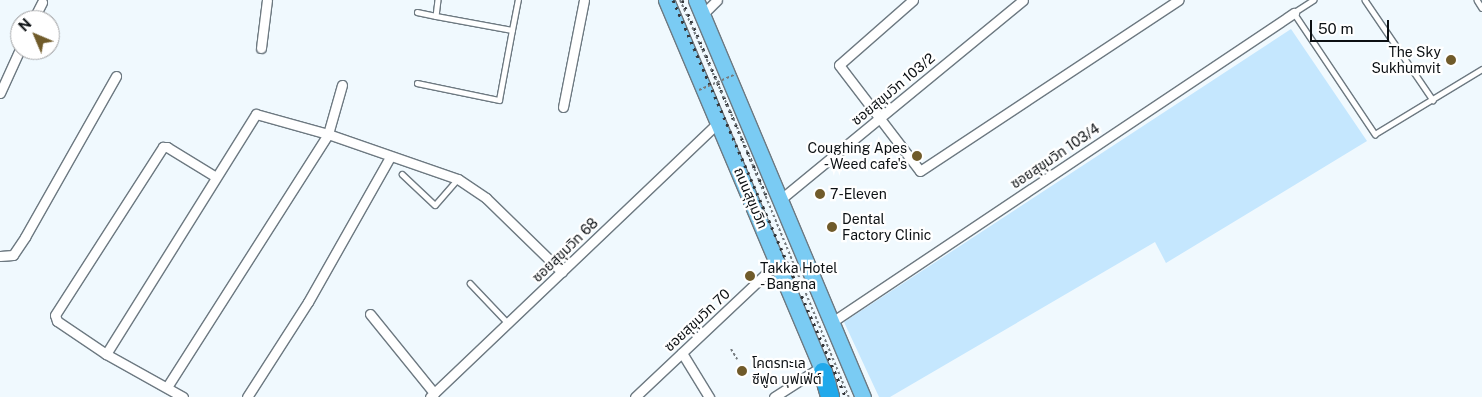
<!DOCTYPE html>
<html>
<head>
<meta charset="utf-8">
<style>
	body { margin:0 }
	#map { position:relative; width:1482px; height:397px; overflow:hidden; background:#f0f9fe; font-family:"Public Sans","Noto Sans Thai",sans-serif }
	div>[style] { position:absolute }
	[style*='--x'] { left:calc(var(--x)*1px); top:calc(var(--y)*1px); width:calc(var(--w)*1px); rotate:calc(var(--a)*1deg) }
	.green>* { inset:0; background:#c5e7fe }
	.path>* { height:2px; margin-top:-1px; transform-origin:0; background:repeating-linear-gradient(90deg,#767c80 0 2.5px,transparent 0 5px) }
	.roads { filter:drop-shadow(1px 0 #6d7981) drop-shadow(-1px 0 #6d7981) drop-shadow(0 1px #6d7981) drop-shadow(0 -1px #6d7981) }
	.lane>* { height:4.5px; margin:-2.25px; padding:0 2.25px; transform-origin:2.25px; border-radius:2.25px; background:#fff }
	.street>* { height:9px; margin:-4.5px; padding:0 4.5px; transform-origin:4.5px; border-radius:4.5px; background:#fff }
	.primary>* { height:15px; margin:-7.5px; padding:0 7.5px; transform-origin:7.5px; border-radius:7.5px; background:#7acbf3 }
	.highway>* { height:18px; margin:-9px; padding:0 9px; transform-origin:9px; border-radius:9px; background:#21a9eb }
	.rail>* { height:3px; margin-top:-1.5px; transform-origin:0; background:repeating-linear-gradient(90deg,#33373b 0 2.5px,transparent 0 7.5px) }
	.path-bridge>* { height:2px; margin-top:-1px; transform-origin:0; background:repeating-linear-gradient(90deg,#767c80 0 2.5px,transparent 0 5px) }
	.dots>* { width:14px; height:14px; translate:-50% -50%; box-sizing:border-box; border:2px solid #fff; border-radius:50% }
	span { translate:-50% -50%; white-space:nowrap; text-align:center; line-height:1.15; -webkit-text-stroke:4.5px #fff; paint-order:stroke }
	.poi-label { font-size:14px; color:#0c1013 }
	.right { translate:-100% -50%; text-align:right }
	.left { translate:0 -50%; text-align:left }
	.street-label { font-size:14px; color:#0c1013 }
	.north { position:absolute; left:10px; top:10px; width:50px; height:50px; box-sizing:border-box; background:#fff; border:1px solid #9e9fa1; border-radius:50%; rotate:315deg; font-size:14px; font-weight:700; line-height:20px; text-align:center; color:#0c1013 }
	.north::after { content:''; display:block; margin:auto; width:18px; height:22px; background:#705b2a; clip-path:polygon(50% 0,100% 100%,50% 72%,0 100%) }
	.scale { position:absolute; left:1310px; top:20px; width:79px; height:22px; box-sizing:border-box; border:2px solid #0c1013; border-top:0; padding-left:6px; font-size:15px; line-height:18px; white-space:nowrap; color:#0c1013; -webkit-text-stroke:4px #fff; paint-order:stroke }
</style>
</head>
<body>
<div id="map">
	<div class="green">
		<div style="clip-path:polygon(1291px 29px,1367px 141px,1166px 263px,1155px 242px,890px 397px,879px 397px,844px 322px)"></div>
	</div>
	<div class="path">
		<div style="--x:731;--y:349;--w:12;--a:59"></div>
	</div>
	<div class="roads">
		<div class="lane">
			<div style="--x:438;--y:0;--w:16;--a:97"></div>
			<div style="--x:436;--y:16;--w:77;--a:10.4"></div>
			<div style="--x:512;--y:30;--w:31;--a:-79"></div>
			<div style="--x:1314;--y:0;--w:24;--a:147"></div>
			<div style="--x:1294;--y:13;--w:146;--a:56.2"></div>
			<div style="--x:1375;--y:134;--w:125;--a:-31.3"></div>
			<div style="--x:1365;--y:0;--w:121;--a:55.8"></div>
			<div style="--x:1477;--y:0;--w:9;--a:58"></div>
			<div style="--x:417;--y:12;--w:19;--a:12"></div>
			<div style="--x:417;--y:83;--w:84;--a:11.7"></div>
			<div style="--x:499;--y:100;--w:71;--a:-79.5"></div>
			<div style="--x:402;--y:174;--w:45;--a:43.2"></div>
			<div style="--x:435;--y:205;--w:35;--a:-49"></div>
			<div style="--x:470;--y:283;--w:55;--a:46.5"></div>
		</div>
		<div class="street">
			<div style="--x:913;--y:0;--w:98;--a:138.7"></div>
			<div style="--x:839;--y:65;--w:133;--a:52.6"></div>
			<div style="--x:920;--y:171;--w:310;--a:-33.5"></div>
			<div style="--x:702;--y:15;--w:21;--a:-45"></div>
			<div style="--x:33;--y:20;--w:20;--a:-63"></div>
			<div style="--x:261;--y:48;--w:48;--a:-82.9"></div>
			<div style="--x:0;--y:93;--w:48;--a:-65.6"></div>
			<div style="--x:563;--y:107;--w:109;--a:-78.9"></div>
			<div style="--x:781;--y:199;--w:313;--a:-39.4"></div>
			<div style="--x:0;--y:256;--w:13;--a:-4"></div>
			<div style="--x:13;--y:255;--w:22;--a:-56"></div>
			<div style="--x:25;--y:237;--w:185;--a:-60.5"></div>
			<div style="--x:370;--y:314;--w:102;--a:51"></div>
			<div style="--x:832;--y:322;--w:556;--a:-33.78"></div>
			<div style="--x:682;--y:353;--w:52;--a:58.5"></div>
			<div style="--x:106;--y:354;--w:283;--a:-58"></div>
			<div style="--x:256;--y:114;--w:75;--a:15.5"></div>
			<div style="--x:328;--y:134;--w:138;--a:19.1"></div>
			<div style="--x:458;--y:179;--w:34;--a:34"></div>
			<div style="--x:486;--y:198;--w:106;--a:44.2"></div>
			<div style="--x:167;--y:387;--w:300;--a:-57.5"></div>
			<div style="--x:328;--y:134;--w:51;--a:-74.1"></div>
			<div style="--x:183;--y:397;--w:88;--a:-150.8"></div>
			<div style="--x:106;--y:354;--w:59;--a:-146"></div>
			<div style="--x:57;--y:321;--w:6;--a:-108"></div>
			<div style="--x:55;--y:315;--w:200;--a:-57.3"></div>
			<div style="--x:163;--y:147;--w:4;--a:0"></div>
			<div style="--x:167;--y:147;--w:57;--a:31.5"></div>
			<div style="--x:247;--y:397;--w:113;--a:-57.3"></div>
			<div style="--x:308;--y:302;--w:167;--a:-60.5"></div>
			<div style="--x:430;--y:397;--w:399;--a:-43.6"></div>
			<div style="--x:635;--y:397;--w:195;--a:-43.3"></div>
			<div style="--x:774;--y:397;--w:56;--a:-32.6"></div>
		</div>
		<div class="primary">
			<div style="--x:666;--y:0;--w:415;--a:67.1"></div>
			<div style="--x:696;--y:0;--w:431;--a:67.2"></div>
		</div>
		<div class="highway">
			<div style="--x:823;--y:372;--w:26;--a:74"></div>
		</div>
	</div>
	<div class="rail">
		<div style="--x:673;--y:0;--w:433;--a:66.5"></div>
		<div style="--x:682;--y:0;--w:212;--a:66.7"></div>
	</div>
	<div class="path-bridge">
		<div style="--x:680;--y:0;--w:139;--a:65.8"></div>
		<div style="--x:737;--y:127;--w:292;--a:67.5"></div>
		<div style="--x:699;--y:90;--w:40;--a:-23.4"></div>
	</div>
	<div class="dots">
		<div style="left:1451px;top:60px;background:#705b2a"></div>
		<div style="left:917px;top:156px;background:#705b2a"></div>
		<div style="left:820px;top:194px;background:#705b2a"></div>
		<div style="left:832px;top:227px;background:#705b2a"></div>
		<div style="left:750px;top:276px;background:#705b2a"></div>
		<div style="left:742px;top:371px;background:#705b2a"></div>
	</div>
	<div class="poi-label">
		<span class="right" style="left:1441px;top:60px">The Sky<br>Sukhumvit</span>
		<span class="right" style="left:907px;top:156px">Coughing Apes<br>- Weed cafe's</span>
		<span class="left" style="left:830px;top:194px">7-Eleven</span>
		<span class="left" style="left:842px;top:227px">Dental<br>Factory Clinic</span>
		<span class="left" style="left:760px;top:276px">Takka Hotel<br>- Bangna</span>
		<span class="left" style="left:752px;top:371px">โคตรทะเล<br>ซีฟูด บุฟเฟ่ต์</span>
	</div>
	<div class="street-label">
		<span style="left:893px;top:89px;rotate:-40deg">ซอยสุขุมวิท 103/2</span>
		<span style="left:1055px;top:156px;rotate:-34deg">ซอยสุขุมวิท 103/4</span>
		<span style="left:751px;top:198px;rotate:67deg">ถนนสุขุมวิท</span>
		<span style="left:565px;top:250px;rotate:-44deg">ซอยสุขุมวิท 68</span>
		<span style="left:697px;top:320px;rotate:-43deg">ซอยสุขุมวิท 70</span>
	</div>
	<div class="north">N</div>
	<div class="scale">50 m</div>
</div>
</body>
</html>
